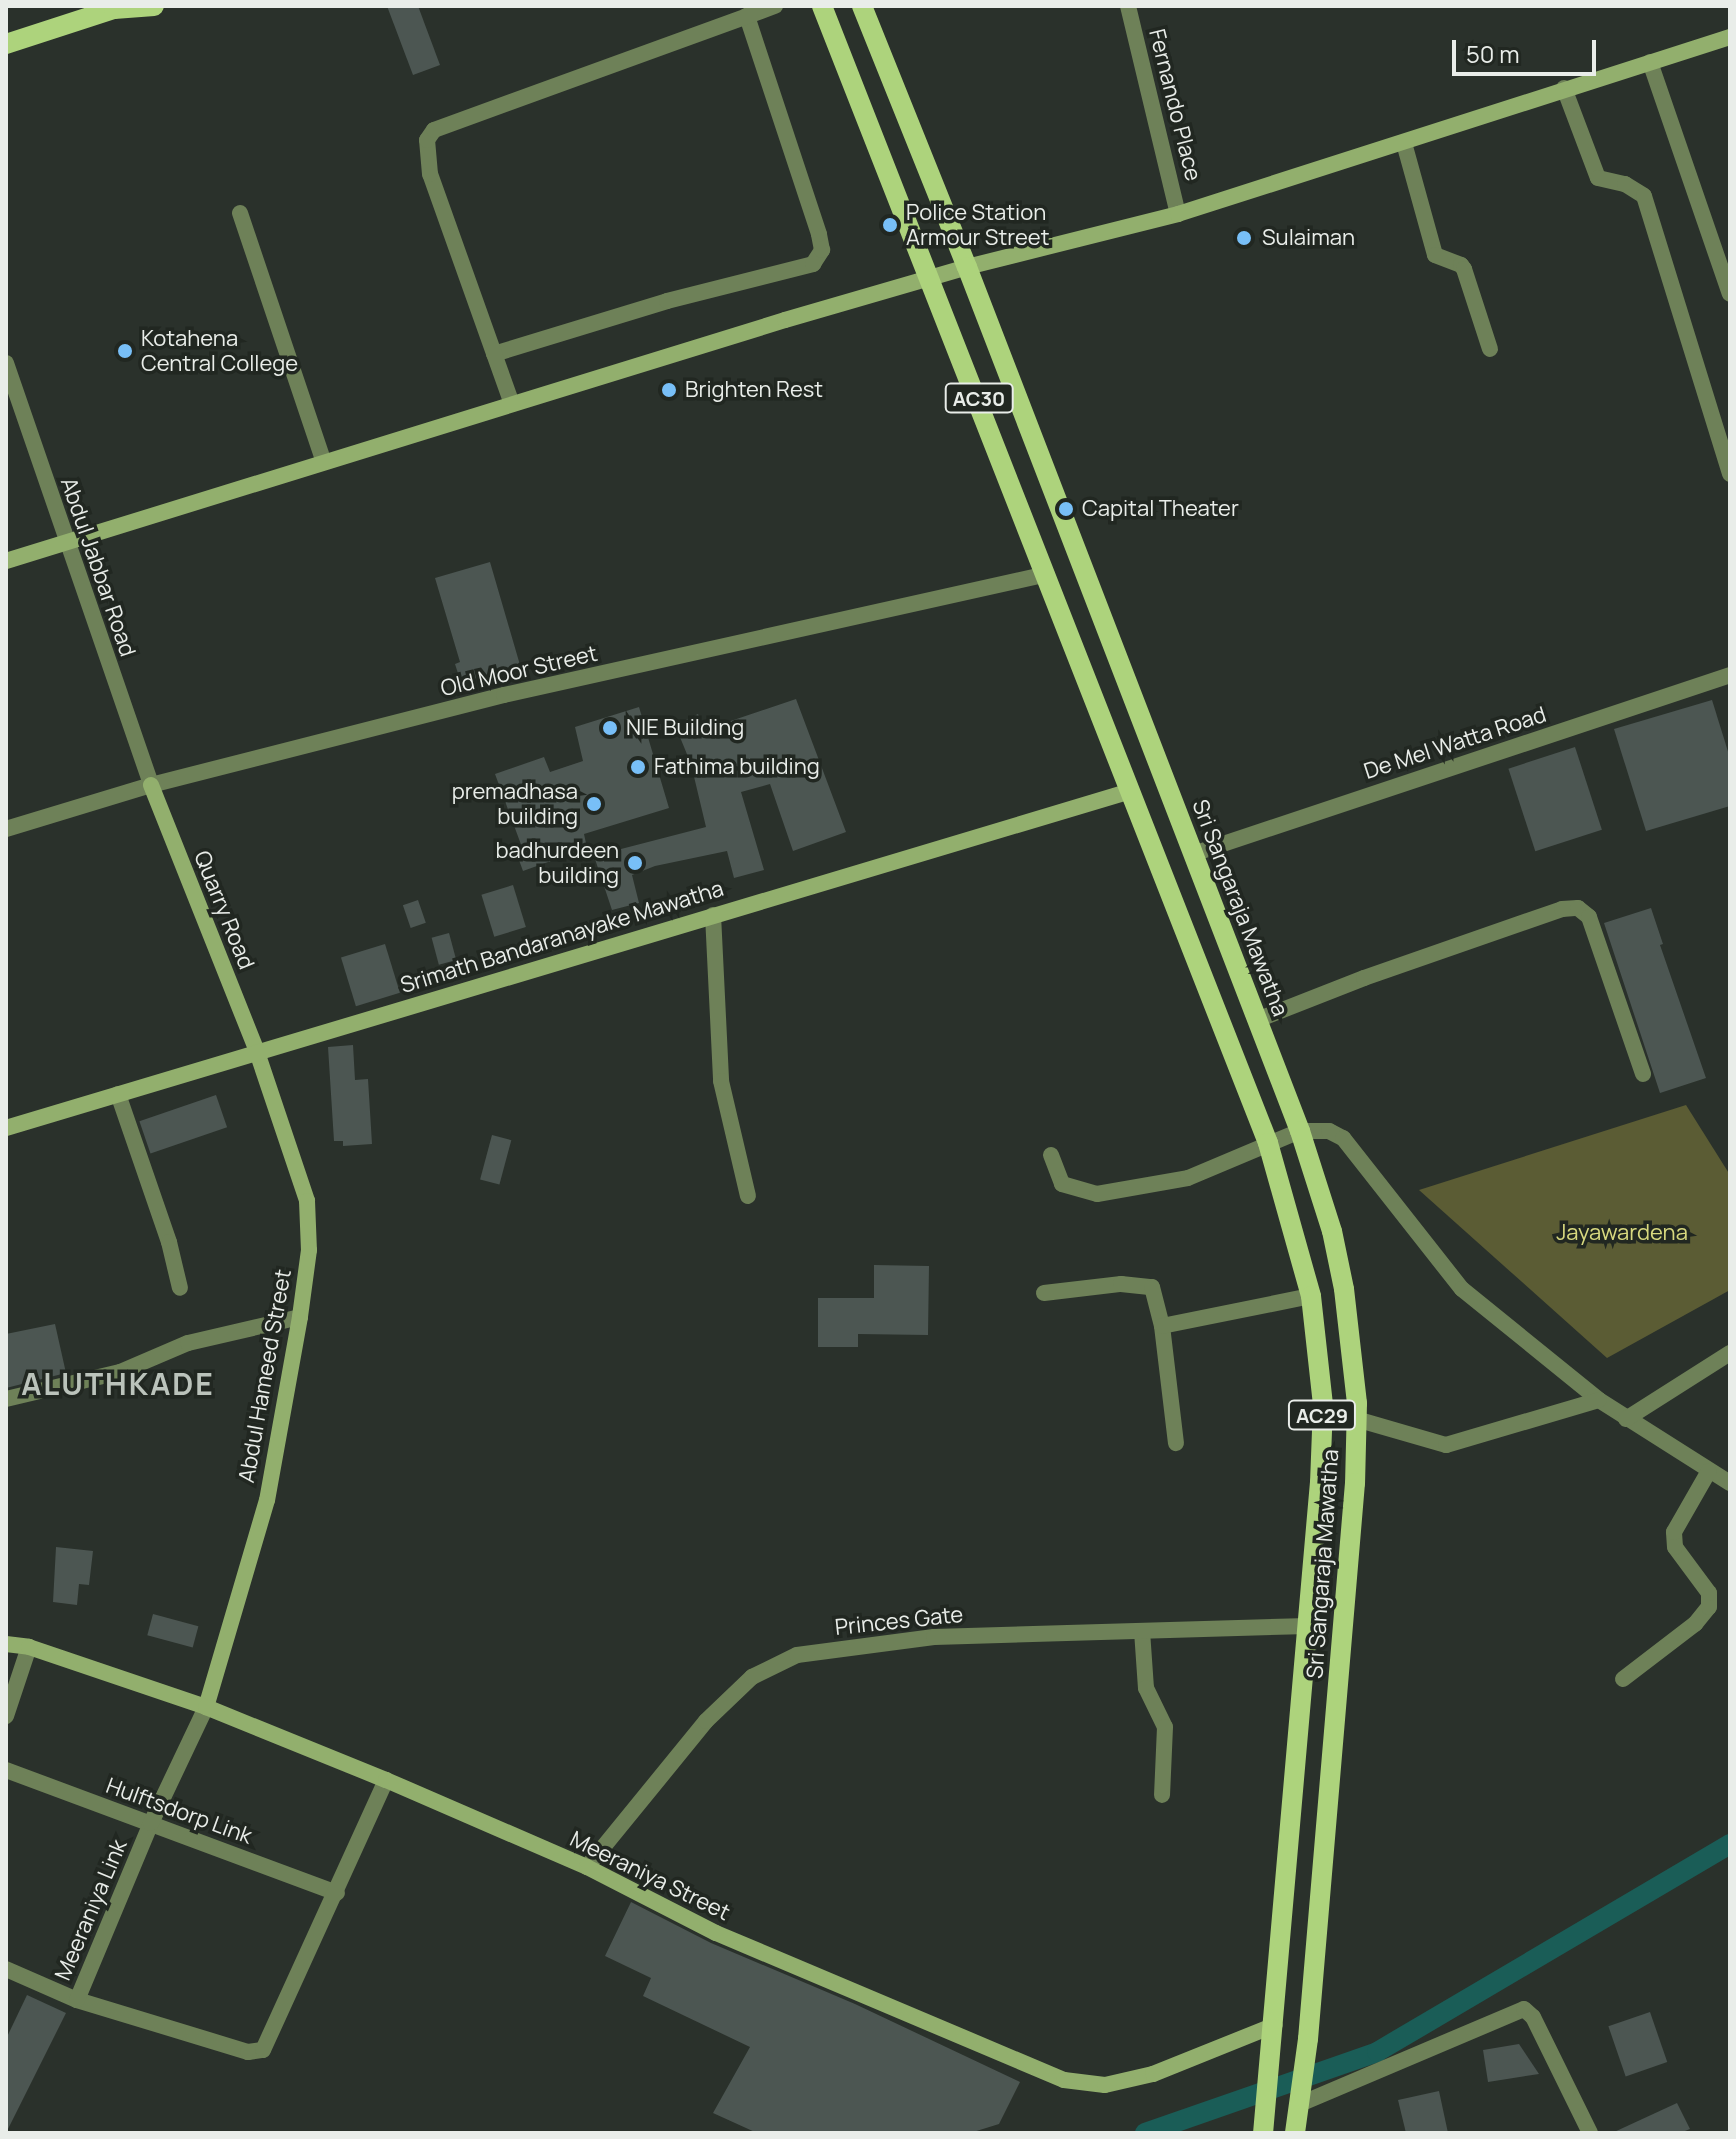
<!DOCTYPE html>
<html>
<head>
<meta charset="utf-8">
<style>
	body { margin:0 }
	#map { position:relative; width:1736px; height:2139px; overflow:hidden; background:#2a312b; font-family:Manrope,sans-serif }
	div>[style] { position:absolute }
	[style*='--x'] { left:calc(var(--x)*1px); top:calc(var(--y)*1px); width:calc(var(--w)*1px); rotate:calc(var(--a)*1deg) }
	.green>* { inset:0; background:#5b5c34 }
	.canal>* { height:20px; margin:-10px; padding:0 10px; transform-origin:10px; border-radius:10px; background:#1a5d57 }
	.building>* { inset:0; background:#4c5652; transform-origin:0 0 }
	.street>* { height:16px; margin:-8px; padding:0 8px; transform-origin:8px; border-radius:8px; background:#6e8158 }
	.secondary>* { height:16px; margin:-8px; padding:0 8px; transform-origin:8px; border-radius:8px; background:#92af6d }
	.primary>* { height:20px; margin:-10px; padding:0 10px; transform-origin:10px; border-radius:10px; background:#add37c }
	.dots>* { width:22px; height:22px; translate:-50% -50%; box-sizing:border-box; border:4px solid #212721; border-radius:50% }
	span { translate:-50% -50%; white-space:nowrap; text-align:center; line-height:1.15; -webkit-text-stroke:7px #212721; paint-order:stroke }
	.shield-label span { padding:2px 6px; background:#212721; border:2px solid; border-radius:6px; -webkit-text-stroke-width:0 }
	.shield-label { font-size:20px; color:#e9ede9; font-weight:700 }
	.street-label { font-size:22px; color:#e9ede9 }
	.poi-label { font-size:22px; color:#e9ede9 }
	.left { translate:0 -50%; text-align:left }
	.right { translate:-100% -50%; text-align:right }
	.park-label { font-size:22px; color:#d8d97f }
	.district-label { font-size:30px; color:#bbc3bb; font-weight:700; letter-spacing:2px }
	.frame { position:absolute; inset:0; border:8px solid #e9ede9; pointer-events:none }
	.scale { position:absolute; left:1452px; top:40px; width:144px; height:36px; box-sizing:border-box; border:4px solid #e9ede9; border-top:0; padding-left:10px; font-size:24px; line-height:28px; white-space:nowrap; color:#e9ede9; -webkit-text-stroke:6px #212721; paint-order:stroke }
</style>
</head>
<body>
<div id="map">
	<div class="green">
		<div style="clip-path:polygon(1686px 1105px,1730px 1175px,1730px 1290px,1607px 1358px,1419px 1190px)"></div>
	</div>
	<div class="canal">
		<div style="--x:1145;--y:2133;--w:246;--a:-19.2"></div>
		<div style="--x:1377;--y:2052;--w:410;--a:-30.5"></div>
	</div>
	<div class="building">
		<div style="clip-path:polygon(387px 6px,418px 6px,440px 65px,413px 75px)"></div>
		<div style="clip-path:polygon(490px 562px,520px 665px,461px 683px,455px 664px,460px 662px,435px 578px)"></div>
		<div style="clip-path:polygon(796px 699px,846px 832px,793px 851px,770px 784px,741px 792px,764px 870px,734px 878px,727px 851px,655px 866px,632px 875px,639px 903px,612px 910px,594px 856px,706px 827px,691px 764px,675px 725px,698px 714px,704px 730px)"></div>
		<div style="clip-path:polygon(1712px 700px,1730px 758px,1730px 806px,1646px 831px,1614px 729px)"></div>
		<div style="clip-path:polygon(639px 707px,669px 808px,584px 834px,587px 848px,523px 871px,516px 852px,523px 850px,495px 774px,544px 757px,550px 772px,583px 761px,575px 727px)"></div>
		<div style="left:1575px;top:747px;width:87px;height:70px;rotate:72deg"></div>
		<div style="left:513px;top:885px;width:44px;height:33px;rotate:73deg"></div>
		<div style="left:418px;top:900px;width:24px;height:16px;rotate:71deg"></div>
		<div style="clip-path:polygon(1651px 908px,1663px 944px,1660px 945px,1706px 1078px,1660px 1093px,1604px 923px)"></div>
		<div style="left:449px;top:933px;width:28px;height:18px;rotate:75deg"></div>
		<div style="left:385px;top:944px;width:51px;height:46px;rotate:73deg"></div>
		<div style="clip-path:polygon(353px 1045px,355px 1080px,368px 1079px,372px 1144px,343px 1146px,343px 1141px,334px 1141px,328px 1047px)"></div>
		<div style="left:216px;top:1095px;width:34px;height:81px;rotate:71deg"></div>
		<div style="left:492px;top:1135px;width:20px;height:46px;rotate:15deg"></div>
		<div style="clip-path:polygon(874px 1265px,929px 1266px,928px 1335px,858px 1334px,858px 1347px,818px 1347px,818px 1298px,874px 1298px)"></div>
		<div style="clip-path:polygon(55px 1324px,66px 1373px,6px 1388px,6px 1334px)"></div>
		<div style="clip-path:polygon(56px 1547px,93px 1551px,89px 1585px,79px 1584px,77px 1605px,53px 1602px)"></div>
		<div style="left:153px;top:1614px;width:47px;height:22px;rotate:15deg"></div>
		<div style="clip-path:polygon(631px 1902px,711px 1943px,855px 2004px,1020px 2082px,999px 2124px,970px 2133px,757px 2133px,713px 2113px,750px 2047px,643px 1996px,651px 1978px,605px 1956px)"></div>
		<div style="clip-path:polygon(27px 1995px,66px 2013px,6px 2133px,6px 2039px)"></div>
		<div style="left:1650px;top:2012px;width:53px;height:44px;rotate:71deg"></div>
		<div style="clip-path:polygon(1519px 2044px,1539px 2074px,1488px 2082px,1483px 2050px)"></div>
		<div style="clip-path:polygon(1439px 2091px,1448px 2133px,1406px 2133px,1398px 2100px)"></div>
		<div style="clip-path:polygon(1677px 2103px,1690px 2129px,1680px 2133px,1612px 2133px)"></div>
	</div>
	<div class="street">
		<div style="--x:1128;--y:6;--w:214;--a:76.5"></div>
		<div style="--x:1650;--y:62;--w:245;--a:71"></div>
		<div style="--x:1564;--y:88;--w:96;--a:69.3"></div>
		<div style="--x:1598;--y:178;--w:28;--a:13"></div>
		<div style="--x:1625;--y:184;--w:22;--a:32"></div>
		<div style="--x:1644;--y:196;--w:291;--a:72.8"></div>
		<div style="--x:1404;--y:143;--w:116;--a:74.5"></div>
		<div style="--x:1435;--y:255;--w:28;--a:21"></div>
		<div style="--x:1461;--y:265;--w:5;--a:53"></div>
		<div style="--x:1464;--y:269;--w:84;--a:72"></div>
		<div style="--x:240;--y:213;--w:263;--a:71.4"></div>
		<div style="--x:494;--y:354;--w:181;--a:-17"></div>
		<div style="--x:667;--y:301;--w:151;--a:-14.2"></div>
		<div style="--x:813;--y:264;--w:17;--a:-57"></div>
		<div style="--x:822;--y:250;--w:16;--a:-101"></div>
		<div style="--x:819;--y:234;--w:230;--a:-108.3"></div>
		<div style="--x:6;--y:363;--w:446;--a:71"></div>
		<div style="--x:512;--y:404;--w:244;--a:-109.6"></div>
		<div style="--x:430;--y:174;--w:34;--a:-95"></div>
		<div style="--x:427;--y:140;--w:12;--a:-55"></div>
		<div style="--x:434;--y:130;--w:363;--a:-20"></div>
		<div style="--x:6;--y:829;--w:152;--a:-16.9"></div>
		<div style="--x:151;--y:785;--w:364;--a:-14.3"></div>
		<div style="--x:504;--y:695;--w:556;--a:-12.56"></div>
		<div style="--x:1193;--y:854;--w:566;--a:-18.43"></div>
		<div style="--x:713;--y:915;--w:166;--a:87.2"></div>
		<div style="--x:721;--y:1081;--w:118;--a:76.8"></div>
		<div style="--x:1257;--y:1020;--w:115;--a:-21.4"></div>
		<div style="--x:1364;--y:978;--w:210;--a:-19.2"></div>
		<div style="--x:1562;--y:909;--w:16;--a:-4"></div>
		<div style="--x:1578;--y:908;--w:14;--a:39"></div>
		<div style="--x:1589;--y:917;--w:166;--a:71"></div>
		<div style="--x:118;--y:1094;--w:157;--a:71"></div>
		<div style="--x:169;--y:1242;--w:47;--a:76.6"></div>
		<div style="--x:1051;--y:1155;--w:31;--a:69"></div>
		<div style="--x:1062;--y:1184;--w:36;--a:16"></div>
		<div style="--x:1097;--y:1194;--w:92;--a:-10"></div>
		<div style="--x:1188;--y:1178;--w:121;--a:-22.8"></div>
		<div style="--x:1300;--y:1131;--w:29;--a:0"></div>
		<div style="--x:1329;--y:1131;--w:16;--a:27"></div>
		<div style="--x:1343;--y:1138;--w:192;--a:51.8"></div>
		<div style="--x:1462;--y:1289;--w:176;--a:39"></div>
		<div style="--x:1599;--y:1400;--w:155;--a:32.4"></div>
		<div style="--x:1044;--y:1293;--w:78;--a:-6.7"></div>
		<div style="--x:1121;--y:1284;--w:31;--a:6"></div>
		<div style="--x:1152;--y:1287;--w:40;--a:75.6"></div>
		<div style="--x:1162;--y:1326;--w:118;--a:83.2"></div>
		<div style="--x:1162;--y:1326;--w:152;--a:-11.4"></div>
		<div style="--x:6;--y:1399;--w:117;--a:-13.3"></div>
		<div style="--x:120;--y:1372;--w:74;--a:-23.1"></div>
		<div style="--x:188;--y:1343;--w:115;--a:-13.1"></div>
		<div style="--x:1356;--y:1419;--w:94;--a:16.1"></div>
		<div style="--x:1446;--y:1445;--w:159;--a:-16.4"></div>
		<div style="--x:1626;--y:1419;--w:123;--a:-32.4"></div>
		<div style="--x:1142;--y:1631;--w:57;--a:86"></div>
		<div style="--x:1146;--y:1688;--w:43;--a:64"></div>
		<div style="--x:1165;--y:1727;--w:68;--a:92.5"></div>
		<div style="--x:1623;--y:1679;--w:91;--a:-37.4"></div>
		<div style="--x:1695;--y:1624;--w:22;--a:-51"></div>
		<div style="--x:1709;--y:1607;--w:14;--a:-90"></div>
		<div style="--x:1709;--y:1593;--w:57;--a:-126.5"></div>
		<div style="--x:1675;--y:1547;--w:15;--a:-94"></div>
		<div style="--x:1674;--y:1532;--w:70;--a:-60.2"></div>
		<div style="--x:6;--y:1716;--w:73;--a:-71.6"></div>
		<div style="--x:6;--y:1770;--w:353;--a:20.4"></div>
		<div style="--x:587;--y:1867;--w:188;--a:-50.8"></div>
		<div style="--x:706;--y:1721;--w:64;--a:-43.7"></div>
		<div style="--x:752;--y:1677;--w:50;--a:-26.1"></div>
		<div style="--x:797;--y:1655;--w:138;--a:-7.5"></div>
		<div style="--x:934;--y:1637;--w:374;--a:-1.7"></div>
		<div style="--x:6;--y:1969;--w:77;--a:23.6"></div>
		<div style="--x:77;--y:2000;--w:179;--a:16.9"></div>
		<div style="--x:248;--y:2052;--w:15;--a:-8"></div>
		<div style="--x:263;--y:2050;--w:297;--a:-65.5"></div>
		<div style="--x:77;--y:2000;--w:192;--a:-67.3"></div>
		<div style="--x:151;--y:1823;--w:128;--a:-64.6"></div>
		<div style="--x:1300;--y:2104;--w:243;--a:-23"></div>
		<div style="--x:1524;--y:2009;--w:12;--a:42"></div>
		<div style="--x:1533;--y:2017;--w:129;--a:63.8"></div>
	</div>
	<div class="secondary">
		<div style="--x:6;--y:561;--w:815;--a:-17.19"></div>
		<div style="--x:785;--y:320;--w:190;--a:-16.2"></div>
		<div style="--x:967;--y:267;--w:218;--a:-14.1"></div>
		<div style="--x:1178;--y:214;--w:580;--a:-17.78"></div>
		<div style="--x:151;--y:785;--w:287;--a:68.3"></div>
		<div style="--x:257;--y:1052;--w:157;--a:71.4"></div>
		<div style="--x:307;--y:1201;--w:49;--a:87.7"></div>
		<div style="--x:309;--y:1250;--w:68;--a:97.7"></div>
		<div style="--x:300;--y:1317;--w:186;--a:100.2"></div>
		<div style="--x:267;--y:1500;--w:216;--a:106.4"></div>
		<div style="--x:6;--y:1128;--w:1174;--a:-16.68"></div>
		<div style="--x:6;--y:1644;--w:23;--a:7"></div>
		<div style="--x:29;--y:1647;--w:187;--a:18.7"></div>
		<div style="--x:206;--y:1707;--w:194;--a:22.1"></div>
		<div style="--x:386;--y:1780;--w:219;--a:23.4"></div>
		<div style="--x:587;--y:1867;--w:145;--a:27.1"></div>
		<div style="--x:716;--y:1933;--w:378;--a:22.9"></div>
		<div style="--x:1064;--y:2080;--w:41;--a:7"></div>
		<div style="--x:1105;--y:2085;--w:49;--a:-12.9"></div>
		<div style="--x:1153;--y:2074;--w:131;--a:-21.9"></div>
	</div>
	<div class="primary">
		<div style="--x:822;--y:6;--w:1221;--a:68.58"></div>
		<div style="--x:1268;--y:1143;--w:159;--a:74.3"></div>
		<div style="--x:1311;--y:1296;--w:110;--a:83.7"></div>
		<div style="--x:1323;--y:1405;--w:77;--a:92.2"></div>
		<div style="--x:1320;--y:1482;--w:653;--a:95"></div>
		<div style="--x:862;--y:6;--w:281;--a:68.1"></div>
		<div style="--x:967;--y:267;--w:926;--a:68.92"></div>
		<div style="--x:1300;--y:1131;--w:105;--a:72.3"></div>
		<div style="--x:1332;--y:1231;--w:59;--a:78.3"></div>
		<div style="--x:1344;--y:1289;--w:115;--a:83.5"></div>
		<div style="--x:1357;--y:1403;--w:80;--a:91.4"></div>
		<div style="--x:1355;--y:1483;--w:558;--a:94.83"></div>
		<div style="--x:1308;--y:2039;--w:95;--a:97.9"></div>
		<div style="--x:6;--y:44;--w:114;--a:-18"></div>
		<div style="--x:114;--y:9;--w:40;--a:-4.3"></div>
	</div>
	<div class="dots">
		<div style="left:890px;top:225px;background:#78bff7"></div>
		<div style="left:1244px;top:238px;background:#78bff7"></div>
		<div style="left:125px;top:351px;background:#78bff7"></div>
		<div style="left:669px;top:390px;background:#78bff7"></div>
		<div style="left:1066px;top:509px;background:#78bff7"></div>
		<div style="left:610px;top:728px;background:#78bff7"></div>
		<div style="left:638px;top:767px;background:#78bff7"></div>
		<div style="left:594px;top:804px;background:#78bff7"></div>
		<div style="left:635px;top:863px;background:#78bff7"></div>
	</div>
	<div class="shield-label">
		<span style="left:979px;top:398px">AC30</span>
		<span style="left:1322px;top:1415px">AC29</span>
	</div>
	<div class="street-label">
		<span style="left:1175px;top:105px;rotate:76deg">Fernando Place</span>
		<span style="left:98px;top:567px;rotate:71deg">Abdul Jabbar Road</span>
		<span style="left:519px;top:671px;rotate:-13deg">Old Moor Street</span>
		<span style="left:1455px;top:743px;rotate:-18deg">De Mel Watta Road</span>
		<span style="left:1240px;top:908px;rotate:69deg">Sri Sangaraja Mawatha</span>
		<span style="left:224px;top:910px;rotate:68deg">Quarry Road</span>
		<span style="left:562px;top:937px;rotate:-17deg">Srimath Bandaranayake Mawatha</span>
		<span style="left:265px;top:1376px;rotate:-80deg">Abdul Hameed Street</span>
		<span style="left:1323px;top:1564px;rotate:-86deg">Sri Sangaraja Mawatha</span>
		<span style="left:899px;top:1621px;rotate:-6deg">Princes Gate</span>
		<span style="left:179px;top:1811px;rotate:20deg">Hulftsdorp Link</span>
		<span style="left:650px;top:1876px;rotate:26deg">Meeraniya Street</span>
		<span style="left:91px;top:1910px;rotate:-67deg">Meeraniya Link</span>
	</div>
	<div class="poi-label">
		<span class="left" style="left:906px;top:225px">Police Station<br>Armour Street</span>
		<span class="left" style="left:1262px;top:238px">Sulaiman</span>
		<span class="left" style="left:141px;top:351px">Kotahena<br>Central College</span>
		<span class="left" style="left:685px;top:390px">Brighten Rest</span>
		<span class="left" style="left:1082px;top:509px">Capital Theater</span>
		<span class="left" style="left:626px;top:728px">NIE Building</span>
		<span class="left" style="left:654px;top:767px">Fathima building</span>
		<span class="right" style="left:578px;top:804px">premadhasa<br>building</span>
		<span class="right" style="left:619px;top:863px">badhurdeen<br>building</span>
	</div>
	<div class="park-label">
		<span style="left:1622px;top:1233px">Jayawardena</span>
	</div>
	<div class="district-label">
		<span style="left:118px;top:1384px">ALUTHKADE</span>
	</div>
	<div class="frame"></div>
	<div class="scale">50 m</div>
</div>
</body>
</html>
